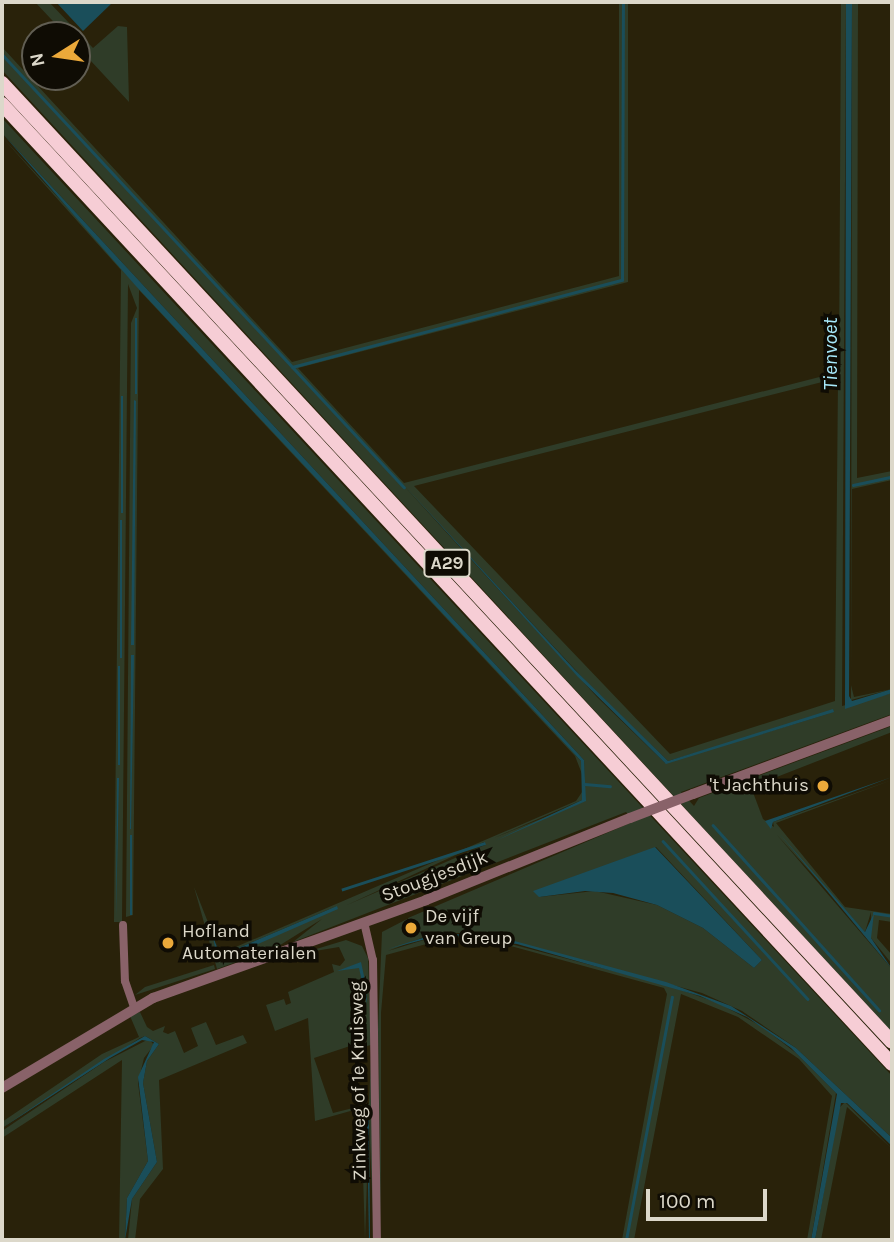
<!DOCTYPE html>
<html>
<head>
<meta charset="utf-8">
<style>
	body { margin:0 }
	#map { position:relative; width:894px; height:1242px; overflow:hidden; background:#29220a; font-family:Karla,sans-serif }
	div>[style] { position:absolute }
	[style*='--x'] { left:calc(var(--x)*1px); top:calc(var(--y)*1px); width:calc(var(--w)*1px); rotate:calc(var(--a)*1deg) }
	.green>* { inset:0; background:#2f3c28 }
	.water>* { inset:0; background:#1a4e5a; transform-origin:0 0 }
	.stream>* { height:2.5px; margin:-1.25px; padding:0 1.25px; transform-origin:1.25px; border-radius:1.25px; background:#1a4e5a }
	.minor>* { height:8px; margin:-4px; padding:0 4px; transform-origin:4px; border-radius:4px; background:#896269 }
	.tertiary>* { height:10px; margin:-5px; padding:0 5px; transform-origin:5px; border-radius:5px; background:#896269 }
	.motorway>* { height:14px; margin:-7px; padding:0 7px; transform-origin:7px; border-radius:7px; background:#f6cdd5 }
	.tertiary-bridge>* { height:10px; margin:-5px; padding:0 5px; transform-origin:5px; border-radius:5px; background:#896269 }
	.dots>* { width:19px; height:19px; translate:-50% -50%; box-sizing:border-box; border:4px solid #0f0c04; border-radius:50% }
	span { translate:-50% -50%; white-space:nowrap; text-align:center; line-height:1.15; -webkit-text-stroke:7px #0f0c04; paint-order:stroke }
	.shield-label span { padding:2px 5px; background:#0f0c04; border:2px solid; border-radius:5px; -webkit-text-stroke-width:0 }
	.shield-label { font-size:18px; color:#dcd8ca; font-weight:700 }
	.poi-label { font-size:19px; color:#dcd8ca }
	.right { translate:-100% -50%; text-align:right }
	.left { translate:0 -50%; text-align:left }
	.street-label { font-size:19px; color:#dcd8ca }
	.water-label { font-size:21px; color:#a7e8fa; font-style:italic }
	.frame { position:absolute; inset:0; border:4px solid #dcd8ca; pointer-events:none }
	.north { position:absolute; left:21px; top:21px; width:70px; height:70px; box-sizing:border-box; background:#0f0c04; border:2px solid #615e53; border-radius:50%; rotate:258deg; font-size:19px; font-weight:700; line-height:28px; text-align:center; color:#dcd8ca }
	.north::after { content:''; display:block; margin:auto; width:24px; height:32px; background:#eba93a; clip-path:polygon(50% 0,100% 100%,50% 72%,0 100%) }
	.scale { position:absolute; left:646px; top:1189px; width:121px; height:32px; box-sizing:border-box; border:4px solid #dcd8ca; border-top:0; padding-left:9px; font-size:21px; line-height:24px; white-space:nowrap; color:#dcd8ca; -webkit-text-stroke:5px #0f0c04; paint-order:stroke }
</style>
</head>
<body>
<div id="map">
	<div class="green">
		<div style="clip-path:polygon(35px 2px,49px 2px,93px 48px,118px 26px,127px 27px,129px 102px,77px 46px,77px 35px,66px 35px)"></div>
		<div style="clip-path:polygon(evenodd,619px 2px,628px 2px,628px 282px,298px 368px,404px 483px,835px 373px,839px 368px,841px 2px,846px 2px,842px 706px,892px 693px,892px 714px,681px 792px,694px 806px,699px 798px,892px 726px,892px 732px,751px 787px,763px 819px,774px 827px,773px 822px,892px 780px,776px 823px,845px 907px,892px 914px,892px 922px,879px 920px,877px 938px,892px 955px,892px 964px,871px 938px,871px 912px,865px 932px,777px 835px,892px 969px,892px 1032px,2px 70px,2px 47px,292px 362px,619px 276px,619px 2px,838px 378px,835px 701px,670px 754px,414px 486px,838px 378px,619px 2px,403px 485px,596px 692px,668px 761px,834px 712px,665px 763px,597px 697px,403px 485px)"></div>
		<div style="clip-path:polygon(852px 2px,858px 2px,857px 478px,892px 471px,892px 480px,852px 489px,851px 685px,854px 697px,892px 689px,851px 700px)"></div>
		<div style="clip-path:polygon(evenodd,2px 118px,892px 1076px,892px 1138px,796px 1048px,742px 1011px,702px 993px,480px 933px,434px 933px,388px 951px,440px 935px,484px 937px,667px 985px,718px 1003px,761px 1026px,796px 1053px,836px 1093px,811px 1240px,807px 1240px,832px 1096px,799px 1059px,738px 1017px,681px 994px,634px 1240px,622px 1240px,667px 994px,664px 988px,496px 942px,452px 937px,386px 955px,381px 1013px,381px 1240px,378px 1029px,382px 932px,407px 919px,409px 930px,413px 930px,408px 918px,635px 821px,626px 812px,293px 942px,322px 919px,277px 947px,217px 969px,194px 887px,219px 950px,231px 949px,576px 801px,582px 792px,582px 774px,575px 756px,139px 290px,133px 915px,126px 917px,131px 323px,137px 308px,128px 284px,122px 922px,114px 922px,121px 270px,2px 137px,581px 761px,584px 770px,582px 800px,494px 838px,585px 801px,584px 760px,2px 133px,2px 118px,484px 842px,485px 845px,347px 905px,484px 842px,2px 118px,656px 847px,762px 960px,754px 968px,703px 928px,657px 905px,595px 891px,539px 897px,656px 847px,2px 118px,337px 906px,244px 950px,220px 957px,216px 953px,214px 937px,220px 954px,224px 954px,337px 906px)"></div>
		<div style="clip-path:polygon(346px 940px,362px 946px,368px 958px,371px 1045px,367px 1046px,365px 1021px,366px 1046px,362px 1042px,314px 1058px,333px 1113px,369px 1104px,371px 1056px,374px 1240px,369px 1119px,365px 1240px,361px 1108px,315px 1121px,308px 1018px,275px 1031px,266px 1005px,284px 999px,286px 1005px,291px 1003px,288px 992px,334px 972px,332px 964px,340px 966px,345px 960px,339px 947px,303px 953px)"></div>
		<div style="clip-path:polygon(214px 965px,215px 969px,135px 995px,145px 987px)"></div>
		<div style="clip-path:polygon(140px 1012px,147px 1027px,153px 1031px,165px 1026px,163px 1032px,168px 1034px,175px 1031px,184px 1053px,198px 1046px,191px 1028px,206px 1022px,216px 1045px,243px 1035px,247px 1043px,159px 1080px,163px 1169px,140px 1199px,135px 1240px,128px 1240px,132px 1199px,157px 1162px,143px 1083px,147px 1061px,159px 1044px,145px 1036px,140px 1038px,2px 1128px,2px 1122px,102px 1054px,139px 1037px,130px 1016px)"></div>
		<div style="clip-path:polygon(149px 1039px,154px 1045px,144px 1058px,138px 1083px,148px 1161px,127px 1198px,125px 1240px,119px 1240px,122px 1060px,2px 1138px,2px 1131px,104px 1062px)"></div>
		<div style="clip-path:polygon(845px 1102px,892px 1149px,847px 1107px,821px 1240px,815px 1240px,839px 1108px)"></div>
	</div>
	<div class="water">
		<div style="clip-path:polygon(56px 2px,110px 2px,112px 3px,83px 31px)"></div>
		<div style="clip-path:polygon(846px 2px,852px 2px,849px 696px,852px 701px,892px 689px,892px 693px,845px 709px)"></div>
		<div style="clip-path:polygon(2px 133px,584px 760px,586px 801px,495px 841px,582px 800px,581px 761px,135px 285px)"></div>
		<div style="left:135px;top:318px;width:2px;height:76px"></div>
		<div style="left:121px;top:396px;width:2px;height:117px"></div>
		<div style="clip-path:polygon(134px 400px,136px 401px,134px 645px,131px 645px)"></div>
		<div style="clip-path:polygon(403px 484px,575px 670px,668px 761px,833px 709px,834px 712px,666px 764px,578px 677px)"></div>
		<div style="left:120px;top:520px;width:2px;height:138px"></div>
		<div style="clip-path:polygon(131px 655px,134px 655px,131px 829px,130px 829px)"></div>
		<div style="left:118px;top:666px;width:2px;height:99px"></div>
		<div style="clip-path:polygon(892px 777px,773px 822px,771px 829px,765px 821px)"></div>
		<div style="clip-path:polygon(117px 778px,119px 778px,116px 919px)"></div>
		<div style="clip-path:polygon(779px 833px,865px 932px,874px 913px,871px 938px,892px 969px)"></div>
		<div style="left:130px;top:835px;width:2px;height:80px"></div>
		<div style="left:485px;top:842px;width:3px;height:151px;rotate:72deg"></div>
		<div style="clip-path:polygon(655px 847px,762px 960px,754px 968px,703px 928px,657px 905px,613px 893px,585px 891px,539px 897px,533px 891px)"></div>
		<div style="clip-path:polygon(337px 906px,338px 909px,242px 951px,221px 957px,216px 953px,213px 937px,220px 954px,224px 954px)"></div>
		<div style="clip-path:polygon(438px 933px,500px 937px,666px 982px,731px 1006px,796px 1048px,892px 1138px,892px 1146px,847px 1103px,841px 1103px,815px 1240px,811px 1240px,837px 1094px,791px 1048px,747px 1017px,700px 996px,517px 944px,445px 934px,388px 949px)"></div>
		<div style="clip-path:polygon(361px 962px,366px 985px,367px 1004px,359px 968px,337px 971px)"></div>
		<div style="clip-path:polygon(145px 1036px,159px 1044px,147px 1061px,143px 1083px,157px 1162px,132px 1199px,125px 1240px,127px 1198px,148px 1161px,138px 1077px,154px 1042px,142px 1040px,110px 1058px,2px 1128px,104px 1059px)"></div>
		<div style="clip-path:polygon(367px 1118px,369px 1118px,370px 1240px,369px 1240px)"></div>
	</div>
	<div class="stream">
		<div style="--x:2;--y:54;--w:591;--a:47.13"></div>
		<div style="--x:292;--y:367;--w:341;--a:-14.8"></div>
		<div style="--x:622;--y:280;--w:278;--a:-89.8"></div>
		<div style="--x:853;--y:485;--w:40;--a:-12"></div>
		<div style="--x:585;--y:784;--w:25;--a:5"></div>
		<div style="--x:713;--y:825;--w:249;--a:48.1"></div>
		<div style="--x:663;--y:841;--w:214;--a:47.5"></div>
		<div style="--x:874;--y:913;--w:18;--a:9"></div>
		<div style="--x:626;--y:1240;--w:247;--a:-79.3"></div>
	</div>
	<div class="minor">
		<div style="--x:364;--y:922;--w:39;--a:77"></div>
		<div style="--x:373;--y:960;--w:280;--a:89.2"></div>
		<div style="--x:123;--y:925;--w:56;--a:88"></div>
		<div style="--x:125;--y:981;--w:28;--a:71"></div>
	</div>
	<div class="tertiary">
		<div style="--x:693;--y:794;--w:212;--a:-20.4"></div>
		<div style="--x:2;--y:1088;--w:176;--a:-30.8"></div>
		<div style="--x:153;--y:998;--w:290;--a:-19.7"></div>
		<div style="--x:426;--y:900;--w:220;--a:-21.9"></div>
	</div>
	<div class="motorway">
		<div style="--x:2;--y:83;--w:1308;--a:47.14"></div>
		<div style="--x:2;--y:104;--w:1309;--a:47.17"></div>
	</div>
	<div class="tertiary-bridge">
		<div style="--x:630;--y:818;--w:67;--a:-20.9"></div>
	</div>
	<div class="dots">
		<div style="left:823px;top:786px;background:#eba93a"></div>
		<div style="left:411px;top:928px;background:#eba93a"></div>
		<div style="left:168px;top:943px;background:#eba93a"></div>
	</div>
	<div class="shield-label">
		<span style="left:447px;top:563px">A29</span>
	</div>
	<div class="poi-label">
		<span class="right" style="left:809px;top:786px">'t Jachthuis</span>
		<span class="left" style="left:425px;top:928px">De vijf<br>van Greup</span>
		<span class="left" style="left:182px;top:943px">Hofland<br>Automaterialen</span>
	</div>
	<div class="street-label">
		<span style="left:435px;top:877px;rotate:-21deg">Stougjesdijk</span>
		<span style="left:359px;top:1081px;rotate:-91deg">Zinkweg of 1e Kruisweg</span>
	</div>
	<div class="water-label">
		<span style="left:830px;top:354px;rotate:-90deg">Tienvoet</span>
	</div>
	<div class="frame"></div>
	<div class="north">N</div>
	<div class="scale">100 m</div>
</div>
</body>
</html>
